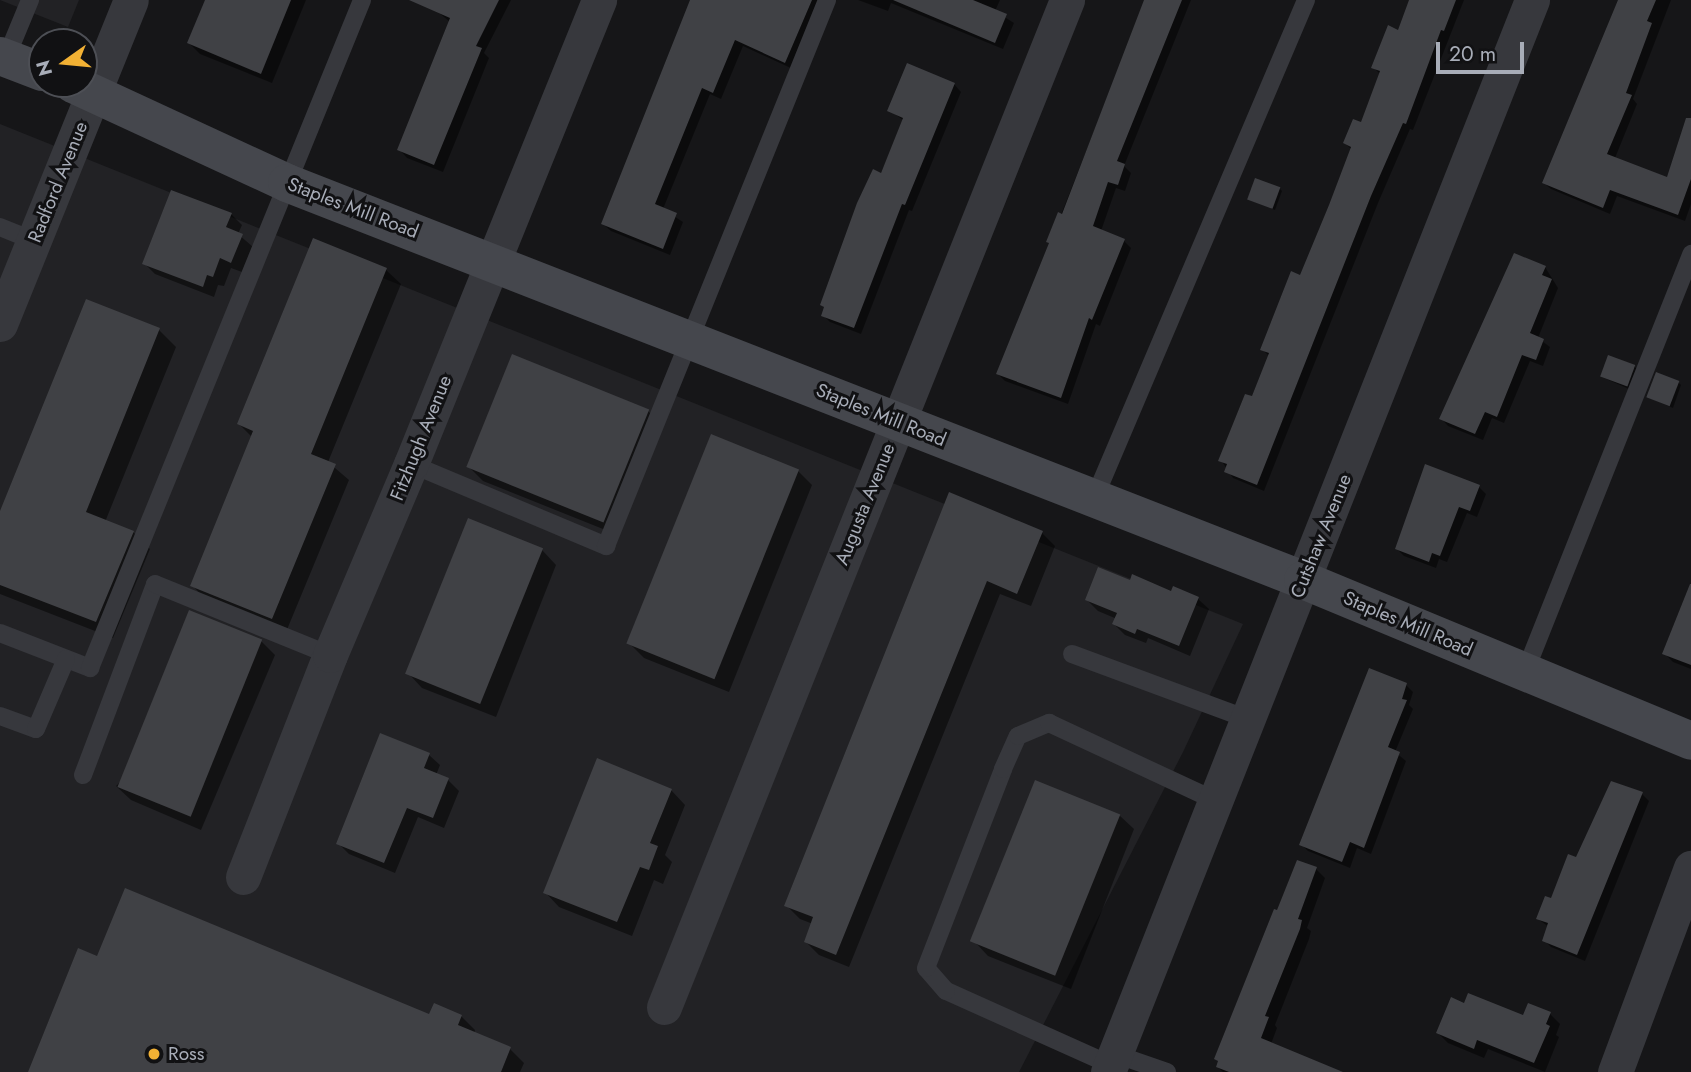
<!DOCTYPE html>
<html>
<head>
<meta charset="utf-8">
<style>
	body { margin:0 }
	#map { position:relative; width:1691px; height:1072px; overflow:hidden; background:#161618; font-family:Jost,sans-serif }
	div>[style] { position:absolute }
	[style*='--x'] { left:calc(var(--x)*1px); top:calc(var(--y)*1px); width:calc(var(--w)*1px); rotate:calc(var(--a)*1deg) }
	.built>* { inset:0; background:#222225 }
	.shadow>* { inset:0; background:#0007 }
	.building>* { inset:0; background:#404145; transform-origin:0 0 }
	.lane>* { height:18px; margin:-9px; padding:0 9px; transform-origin:9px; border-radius:9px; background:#37383d }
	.street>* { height:35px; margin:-17.5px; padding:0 17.5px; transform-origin:17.5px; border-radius:17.5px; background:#37383d }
	.secondary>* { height:38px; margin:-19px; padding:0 19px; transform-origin:19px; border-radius:19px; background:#45474d }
	.dots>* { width:19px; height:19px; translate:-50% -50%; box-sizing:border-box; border:4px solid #111113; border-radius:50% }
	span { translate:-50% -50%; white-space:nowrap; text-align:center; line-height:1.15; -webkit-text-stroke:6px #111113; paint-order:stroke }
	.street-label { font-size:19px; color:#a8adb8 }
	.poi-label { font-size:19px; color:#a8adb8 }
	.left { translate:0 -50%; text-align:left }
	.north { position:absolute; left:28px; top:28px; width:70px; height:70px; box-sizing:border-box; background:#111113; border:2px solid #4d4f55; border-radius:50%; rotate:255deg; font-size:19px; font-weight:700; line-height:28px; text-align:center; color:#a8adb8 }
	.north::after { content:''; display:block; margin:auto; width:24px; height:32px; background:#f2b134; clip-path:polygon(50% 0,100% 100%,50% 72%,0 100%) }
	.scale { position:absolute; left:1436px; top:42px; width:88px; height:32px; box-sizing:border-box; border:4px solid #a8adb8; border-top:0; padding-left:9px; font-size:21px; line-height:24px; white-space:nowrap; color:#a8adb8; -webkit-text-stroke:5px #111113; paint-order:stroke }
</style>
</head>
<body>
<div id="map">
	<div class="built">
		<div style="clip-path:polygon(0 0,79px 0,68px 27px)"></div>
		<div style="clip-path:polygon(0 124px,1243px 624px,1183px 752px,1019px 1072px,0 1072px)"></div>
	</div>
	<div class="shadow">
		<div style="clip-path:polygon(207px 0,306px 0,272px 83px,200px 54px,189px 43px)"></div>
		<div style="clip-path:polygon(444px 0,511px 0,484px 53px,489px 58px,443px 172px,407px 158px,399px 149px,450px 22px,438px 12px)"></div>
		<div style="clip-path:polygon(692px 0,822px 0,793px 69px,743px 46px,721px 99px,710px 94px,663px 209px,683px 222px,670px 255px,611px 231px,603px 224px)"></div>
		<div style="clip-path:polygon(858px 0,1000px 0,995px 11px,1014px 23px,1003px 49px,891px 3px,888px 11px)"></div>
		<div style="clip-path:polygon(1146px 0,1191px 0,1124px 166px,1131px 173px,1125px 191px,1116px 188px,1101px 231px,1124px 241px,1131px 248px,1100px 326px,1096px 324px,1068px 404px,1005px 381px,998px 374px)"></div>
		<div style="clip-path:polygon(1411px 0,1464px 0,1413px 130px,1410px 129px,1378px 203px,1264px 491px,1233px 478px,1221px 460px,1253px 399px,1270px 357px,1262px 349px,1301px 277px,1352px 150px,1345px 143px,1362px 124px,1381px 75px,1373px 67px,1399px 32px)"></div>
		<div style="clip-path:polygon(1620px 0,1671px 0,1633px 99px,1637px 104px,1615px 158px,1668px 179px,1691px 144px,1691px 204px,1685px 221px,1617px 196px,1610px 214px,1551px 189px,1544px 183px)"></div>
		<div style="clip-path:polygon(954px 84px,961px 92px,912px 211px,909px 210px,861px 334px,830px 322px,823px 315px,826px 309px,822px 305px,904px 121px,890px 110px)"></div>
		<div style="clip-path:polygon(1279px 188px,1282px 191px,1275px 210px,1250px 200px)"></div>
		<div style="clip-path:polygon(231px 214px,242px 225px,238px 234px,253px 247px,242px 272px,231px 268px,224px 286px,218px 285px,214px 297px,155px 274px,144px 263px)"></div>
		<div style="clip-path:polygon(314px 240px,386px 270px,401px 284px,328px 462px,349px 480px,286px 632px,206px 600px,192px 585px,253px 438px,239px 424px)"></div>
		<div style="clip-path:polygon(1545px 267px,1558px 288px,1538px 338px,1550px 347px,1543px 366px,1530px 361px,1504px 423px,1492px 418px,1483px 440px,1448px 426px,1441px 418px)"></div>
		<div style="clip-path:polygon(159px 330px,176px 347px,105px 522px,133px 532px,150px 549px,113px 638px,0 594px,0 518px)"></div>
		<div style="clip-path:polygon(1634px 366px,1637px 369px,1629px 389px,1602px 377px)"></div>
		<div style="clip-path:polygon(1678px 382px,1681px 385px,1673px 408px,1648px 397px)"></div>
		<div style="clip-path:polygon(648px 411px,662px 425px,618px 535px,483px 481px,468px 466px)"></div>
		<div style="clip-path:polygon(798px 471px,812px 485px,729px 692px,644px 658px,629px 643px)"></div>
		<div style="clip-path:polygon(1479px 487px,1486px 494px,1477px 517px,1467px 513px,1447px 562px,1439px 559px,1436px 568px,1404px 556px,1397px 549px)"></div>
		<div style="clip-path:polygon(950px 494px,1042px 533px,1055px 546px,1031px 606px,1000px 594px,849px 967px,819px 955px,806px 942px,813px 924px,800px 919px,786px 905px)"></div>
		<div style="clip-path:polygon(542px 550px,556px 565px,496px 717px,422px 688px,408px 673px)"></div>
		<div style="clip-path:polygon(1131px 582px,1198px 599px,1209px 609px,1190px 656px,1148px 638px,1146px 643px,1125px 635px,1114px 624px,1117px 619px,1098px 611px,1087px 600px)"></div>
		<div style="clip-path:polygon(1691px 586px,1691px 669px,1673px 662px,1664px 653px)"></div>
		<div style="clip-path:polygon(261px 641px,275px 655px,201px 830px,131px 800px,116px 786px)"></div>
		<div style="clip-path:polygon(1406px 685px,1413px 692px,1409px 705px,1413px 709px,1395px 752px,1406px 761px,1371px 854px,1357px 848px,1350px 868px,1308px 851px,1301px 844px)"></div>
		<div style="clip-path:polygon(429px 755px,440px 765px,436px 775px,448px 780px,459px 791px,444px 828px,418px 817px,395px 873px,349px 854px,338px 843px)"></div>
		<div style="clip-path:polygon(671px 790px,685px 805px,665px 855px,672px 862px,663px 884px,654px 880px,632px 936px,559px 907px,545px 892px)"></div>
		<div style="clip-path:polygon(1642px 794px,1649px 801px,1585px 961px,1551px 947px,1544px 940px,1549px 927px,1538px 919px,1577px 859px)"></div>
		<div style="clip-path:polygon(1119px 815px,1134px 829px,1071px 989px,988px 956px,974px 941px)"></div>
		<div style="clip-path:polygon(1316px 869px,1325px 878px,1307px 928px,1311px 931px,1309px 939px,1275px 1025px,1277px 1028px,1271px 1044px,1311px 1072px,1223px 1072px,1218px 1067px,1278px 913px)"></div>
		<div style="clip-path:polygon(98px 958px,430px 1016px,461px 1016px,475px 1030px,474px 1034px,510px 1049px,524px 1063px,520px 1072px,30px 1072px)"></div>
		<div style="clip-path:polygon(1465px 1005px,1524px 1018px,1550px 1014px,1560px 1024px,1556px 1035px,1559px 1037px,1545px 1072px,1488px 1049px,1484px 1058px,1448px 1043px,1438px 1033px)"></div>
	</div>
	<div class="building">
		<div style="clip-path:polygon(205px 0,291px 0,261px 74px,187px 43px)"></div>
		<div style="clip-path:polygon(409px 0,499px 0,476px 46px,482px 48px,434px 165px,397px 150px,450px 18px)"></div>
		<div style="clip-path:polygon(690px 0,812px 0,785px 63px,735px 40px,713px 93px,702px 88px,655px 204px,677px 213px,663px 249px,601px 224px)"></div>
		<div style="clip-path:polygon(893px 0,973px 0,1007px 14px,995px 43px)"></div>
		<div style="clip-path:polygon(1144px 0,1182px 0,1117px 161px,1125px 164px,1118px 185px,1108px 182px,1093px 226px,1125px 239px,1092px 320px,1089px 318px,1061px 398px,996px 374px,1049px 243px,1046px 242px,1058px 212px,1062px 214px)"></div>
		<div style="clip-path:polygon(1409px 0,1456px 0,1444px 31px,1441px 30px,1406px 124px,1403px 123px,1371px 196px,1257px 485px,1224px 472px,1227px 464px,1218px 461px,1245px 394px,1252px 396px,1269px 353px,1260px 350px,1291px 271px,1300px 275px,1329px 205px,1351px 147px,1343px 143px,1353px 119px,1361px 122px,1380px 71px,1371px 68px,1388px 25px,1398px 30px)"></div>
		<div style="clip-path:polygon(1618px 0,1656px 0,1647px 21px,1652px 23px,1626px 93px,1632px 95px,1607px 154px,1667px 177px,1686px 118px,1691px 118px,1691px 179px,1678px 215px,1610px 190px,1603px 208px,1542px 183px)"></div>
		<div style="clip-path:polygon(907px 63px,955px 83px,905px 205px,902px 204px,854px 328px,821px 316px,824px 307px,820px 305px,857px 203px,873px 169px,881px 173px,903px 118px,887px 111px)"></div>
		<div style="left:1255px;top:178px;width:27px;height:23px;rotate:20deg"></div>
		<div style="clip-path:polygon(171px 190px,232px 213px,226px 227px,243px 234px,231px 263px,220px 258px,213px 277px,207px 275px,203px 287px,142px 264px)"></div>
		<div style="clip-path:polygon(313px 238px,387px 268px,311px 454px,336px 464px,272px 619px,190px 586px,253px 431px,237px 424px)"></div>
		<div style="clip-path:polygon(1514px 253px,1546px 266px,1542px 275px,1552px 279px,1530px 333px,1544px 339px,1536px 360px,1522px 355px,1497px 417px,1485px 412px,1475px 434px,1439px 419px)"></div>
		<div style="clip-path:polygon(86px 299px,160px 328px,86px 512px,134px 531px,96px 622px,0 585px,0 511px)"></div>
		<div style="left:512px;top:354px;width:148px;height:122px;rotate:22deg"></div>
		<div style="left:1608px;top:355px;width:29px;height:23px;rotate:20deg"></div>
		<div style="left:1656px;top:372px;width:25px;height:27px;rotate:21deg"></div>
		<div style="left:711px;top:434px;width:95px;height:226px;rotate:22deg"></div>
		<div style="clip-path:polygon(1425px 464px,1480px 485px,1470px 511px,1459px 507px,1440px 556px,1432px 553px,1429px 562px,1395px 549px)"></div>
		<div style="clip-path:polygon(949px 492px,1043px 531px,1017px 594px,987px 581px,836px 955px,804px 942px,813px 917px,784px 906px)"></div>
		<div style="left:468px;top:518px;width:81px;height:168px;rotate:22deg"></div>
		<div style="clip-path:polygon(1098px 567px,1130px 580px,1132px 574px,1171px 591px,1173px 586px,1199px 597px,1179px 646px,1137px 629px,1135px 634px,1112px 624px,1117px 613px,1085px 600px)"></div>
		<div style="clip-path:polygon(1690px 584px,1691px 584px,1691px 665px,1662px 654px)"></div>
		<div style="left:189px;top:610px;width:79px;height:191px;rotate:22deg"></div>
		<div style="clip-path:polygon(1369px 668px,1407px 683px,1402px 699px,1407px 700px,1388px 747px,1400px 752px,1364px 848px,1350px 842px,1342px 862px,1299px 845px)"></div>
		<div style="clip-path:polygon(380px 733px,430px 753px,424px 768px,449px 778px,433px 818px,407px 808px,384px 863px,336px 844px)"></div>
		<div style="clip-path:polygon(597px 758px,672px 789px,650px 843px,658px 846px,649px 870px,640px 867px,617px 922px,543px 893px)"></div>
		<div style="left:1035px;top:780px;width:92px;height:174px;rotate:22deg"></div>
		<div style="clip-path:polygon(1611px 781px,1643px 792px,1577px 955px,1542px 941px,1548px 923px,1536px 919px,1545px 896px,1551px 898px,1568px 854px,1576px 857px)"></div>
		<div style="clip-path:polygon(1297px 860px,1317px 867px,1298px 919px,1302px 920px,1300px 929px,1265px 1016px,1269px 1017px,1261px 1038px,1343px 1072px,1229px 1072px,1216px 1067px,1218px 1061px,1214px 1059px,1274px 909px,1277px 910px)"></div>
		<div style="clip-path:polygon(125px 888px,429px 1014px,434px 1003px,462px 1015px,458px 1025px,511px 1047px,501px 1072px,28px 1072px,78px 948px,97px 956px)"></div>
		<div style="clip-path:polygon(1468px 993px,1523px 1015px,1528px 1003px,1551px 1012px,1546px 1024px,1550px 1026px,1534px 1063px,1477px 1040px,1474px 1049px,1436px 1033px,1451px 997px,1464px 1003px)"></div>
	</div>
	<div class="lane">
		<div style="--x:6;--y:58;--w:63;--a:-67.5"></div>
		<div style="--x:0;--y:227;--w:37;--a:22"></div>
		<div style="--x:411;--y:464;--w:212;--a:22.8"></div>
		<div style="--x:606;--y:546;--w:589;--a:-67.96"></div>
		<div style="--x:1094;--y:499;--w:542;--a:-66.98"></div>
		<div style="--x:0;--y:633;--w:97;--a:21.3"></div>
		<div style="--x:90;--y:668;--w:721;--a:-67.84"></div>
		<div style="--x:1072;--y:654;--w:188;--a:20.3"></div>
		<div style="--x:1525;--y:672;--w:450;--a:-68.3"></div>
		<div style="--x:0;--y:716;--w:38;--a:20"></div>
		<div style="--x:36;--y:729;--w:76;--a:-66.8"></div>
		<div style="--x:83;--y:775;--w:204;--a:-69.3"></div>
		<div style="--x:155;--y:584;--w:189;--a:22.1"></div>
		<div style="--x:1115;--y:1054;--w:55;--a:19.1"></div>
		<div style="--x:1111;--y:1065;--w:181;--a:-155.8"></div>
		<div style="--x:946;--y:991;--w:30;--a:-131"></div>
		<div style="--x:926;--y:968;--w:213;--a:-68.8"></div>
		<div style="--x:1003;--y:769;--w:36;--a:-66"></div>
		<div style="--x:1018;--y:736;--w:34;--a:-23"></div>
		<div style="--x:1049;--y:723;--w:184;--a:25"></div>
	</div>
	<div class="street">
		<div style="--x:0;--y:324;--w:349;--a:-68"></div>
		<div style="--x:243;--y:877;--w:238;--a:-68.6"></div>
		<div style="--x:330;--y:655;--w:207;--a:-67"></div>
		<div style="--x:411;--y:464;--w:501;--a:-67.94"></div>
		<div style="--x:664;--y:1007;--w:1085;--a:-68.19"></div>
		<div style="--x:1108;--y:1072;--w:1153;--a:-68.42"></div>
		<div style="--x:1615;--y:1072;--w:218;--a:-69.6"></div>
	</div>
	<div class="secondary">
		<div style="--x:0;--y:56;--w:45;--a:20.9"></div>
		<div style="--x:73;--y:84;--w:236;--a:24.8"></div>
		<div style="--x:287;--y:183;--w:1091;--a:21.34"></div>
		<div style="--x:1303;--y:580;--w:420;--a:22.5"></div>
	</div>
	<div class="dots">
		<div style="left:154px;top:1054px;background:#f2b134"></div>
	</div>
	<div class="street-label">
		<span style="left:58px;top:182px;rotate:-68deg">Radford Avenue</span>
		<span style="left:353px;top:208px;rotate:21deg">Staples Mill Road</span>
		<span style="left:881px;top:415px;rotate:22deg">Staples Mill Road</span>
		<span style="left:421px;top:438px;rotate:-68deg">Fitzhugh Avenue</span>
		<span style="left:865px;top:504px;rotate:-68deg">Augusta Avenue</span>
		<span style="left:1321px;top:536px;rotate:-68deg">Cutshaw Avenue</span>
		<span style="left:1408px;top:624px;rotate:23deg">Staples Mill Road</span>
	</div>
	<div class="poi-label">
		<span class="left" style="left:168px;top:1054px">Ross</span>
	</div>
	<div class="north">N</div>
	<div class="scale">20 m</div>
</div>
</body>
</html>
